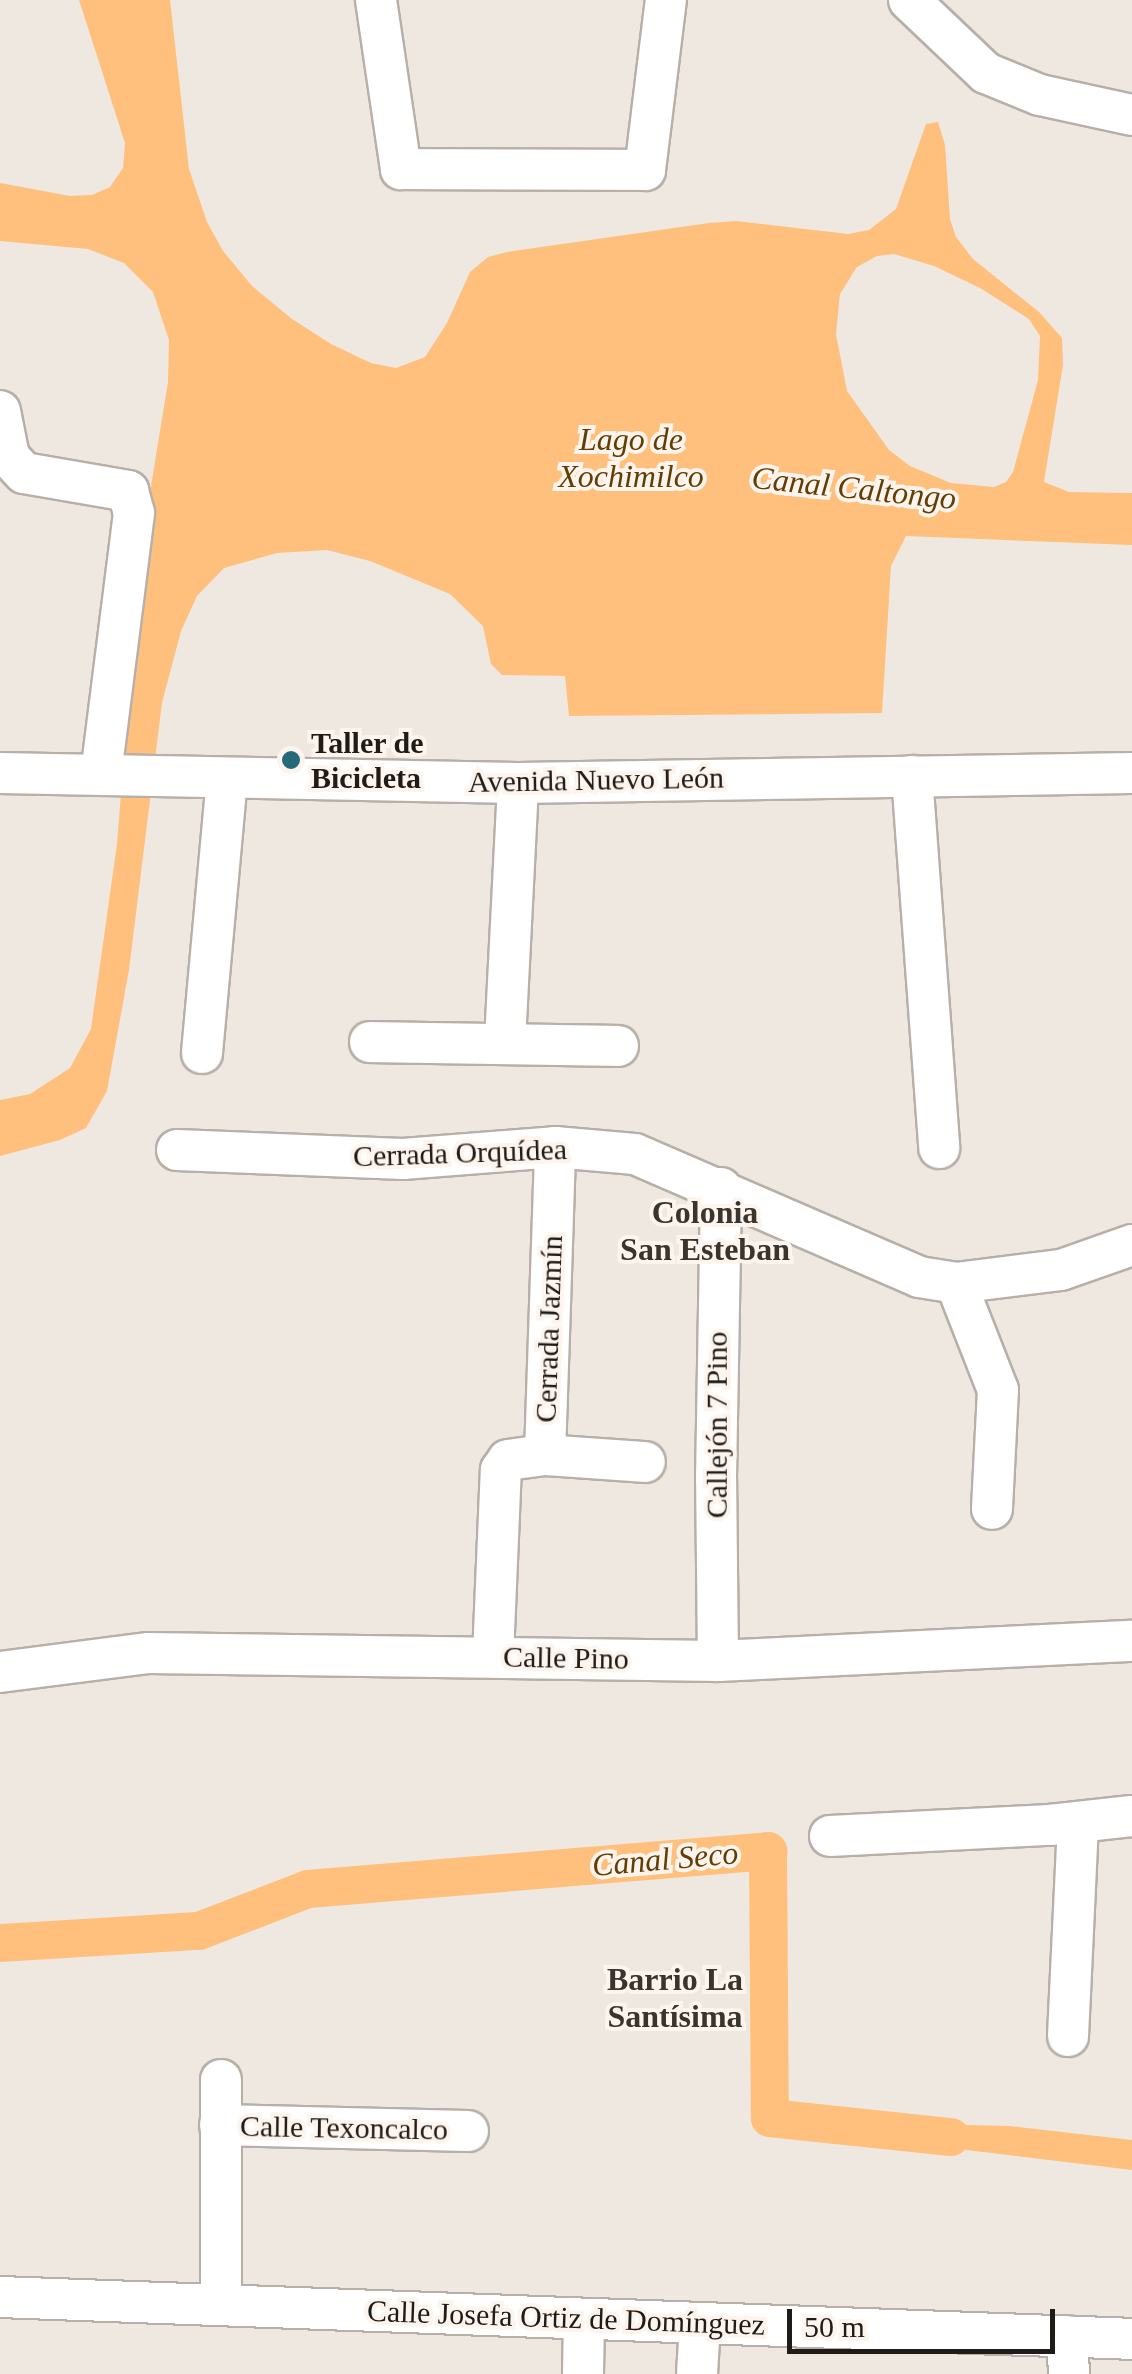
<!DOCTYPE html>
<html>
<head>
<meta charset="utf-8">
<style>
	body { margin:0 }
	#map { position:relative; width:1132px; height:2374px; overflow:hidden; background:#efe8e0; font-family:Georgia,serif }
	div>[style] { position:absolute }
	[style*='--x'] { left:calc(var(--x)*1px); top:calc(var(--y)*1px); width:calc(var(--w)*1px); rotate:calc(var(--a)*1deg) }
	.water>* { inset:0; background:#fec07c }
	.canal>* { height:38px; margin:-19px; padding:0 19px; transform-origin:19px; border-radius:19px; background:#fec07c }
	.roads { filter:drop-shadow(2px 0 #b7afa8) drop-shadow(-2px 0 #b7afa8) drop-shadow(0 2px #b7afa8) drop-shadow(0 -2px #b7afa8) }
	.minor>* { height:40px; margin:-20px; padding:0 20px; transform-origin:20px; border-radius:20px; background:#fff }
	.dots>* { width:28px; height:28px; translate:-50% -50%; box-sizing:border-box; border:5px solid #fdf5ed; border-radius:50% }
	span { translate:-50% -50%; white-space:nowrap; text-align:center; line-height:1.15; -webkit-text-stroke:8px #fdf5ed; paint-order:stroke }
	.poi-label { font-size:30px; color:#1e1b18; font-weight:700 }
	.left { translate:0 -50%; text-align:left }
	.street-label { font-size:30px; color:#1e1b18 }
	.water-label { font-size:32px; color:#643d05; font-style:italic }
	.neighbourhood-label { font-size:32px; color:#3a342e; font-weight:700 }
	.scale { position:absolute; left:787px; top:2309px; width:268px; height:45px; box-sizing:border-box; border:5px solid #1e1b18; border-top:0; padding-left:12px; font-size:30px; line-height:35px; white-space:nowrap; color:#1e1b18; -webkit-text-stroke:8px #fdf5ed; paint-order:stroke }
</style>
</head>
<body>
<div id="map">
	<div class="water">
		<div style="clip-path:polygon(evenodd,79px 0,170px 0,189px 169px,207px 222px,223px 251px,252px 286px,292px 319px,331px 344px,371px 363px,396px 368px,425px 357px,447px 323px,470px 272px,488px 257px,507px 252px,709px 223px,736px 221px,848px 234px,869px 230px,896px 209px,926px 124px,938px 122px,945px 145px,950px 219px,956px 237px,973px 259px,1039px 312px,1062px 338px,1063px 365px,1044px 482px,1069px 492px,1132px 493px,1132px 545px,906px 536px,891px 566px,882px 713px,569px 716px,565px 676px,502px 675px,491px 664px,483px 626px,450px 594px,370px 561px,327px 550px,277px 553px,224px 568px,197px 596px,181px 631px,162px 703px,129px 970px,107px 1091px,86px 1128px,60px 1140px,0 1156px,0 1100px,30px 1094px,70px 1068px,91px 1029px,117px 844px,140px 553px,168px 382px,169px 340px,153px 292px,124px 263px,88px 249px,0 241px,0 183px,70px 196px,92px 195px,110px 187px,123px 168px,125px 143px,79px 0,894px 254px,934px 266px,980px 288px,1029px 319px,1040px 336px,1038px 380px,1013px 472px,1006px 482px,994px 487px,951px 483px,910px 466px,889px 450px,847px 391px,836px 334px,840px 294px,857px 267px,877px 256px,894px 254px)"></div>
		<div style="clip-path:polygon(924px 2124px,1010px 2126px,1132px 2140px,1132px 2170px,917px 2144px,902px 2136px,905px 2128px)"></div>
	</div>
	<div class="canal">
		<div style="--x:0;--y:1943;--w:199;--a:-3.5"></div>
		<div style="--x:199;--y:1931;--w:117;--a:-21.1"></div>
		<div style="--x:308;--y:1889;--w:462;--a:-4.7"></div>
		<div style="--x:768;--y:1851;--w:267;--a:89.6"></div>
		<div style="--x:770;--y:2118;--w:182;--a:6"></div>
	</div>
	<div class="roads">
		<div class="minor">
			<div style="--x:376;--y:0;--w:171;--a:81.6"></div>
			<div style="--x:401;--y:169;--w:244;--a:0.2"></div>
			<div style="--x:645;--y:170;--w:171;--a:-83"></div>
			<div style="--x:909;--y:0;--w:106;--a:43.5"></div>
			<div style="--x:986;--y:73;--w:58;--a:22.2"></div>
			<div style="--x:1040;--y:95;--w:94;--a:12.3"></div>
			<div style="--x:0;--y:411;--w:47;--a:78.9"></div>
			<div style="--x:9;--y:457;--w:22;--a:47"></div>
			<div style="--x:24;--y:473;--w:106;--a:9.8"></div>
			<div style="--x:128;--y:491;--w:23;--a:75"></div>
			<div style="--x:134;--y:513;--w:264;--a:97.2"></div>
			<div style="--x:0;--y:773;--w:518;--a:1.11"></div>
			<div style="--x:518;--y:783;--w:614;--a:-0.93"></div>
			<div style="--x:912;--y:776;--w:373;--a:85.8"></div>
			<div style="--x:370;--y:1042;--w:248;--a:0.9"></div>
			<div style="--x:505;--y:1042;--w:259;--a:-87.1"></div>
			<div style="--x:202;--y:1053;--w:274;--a:-84.8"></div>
			<div style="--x:177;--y:1150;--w:226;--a:2.3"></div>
			<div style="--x:403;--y:1159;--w:152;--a:-4.5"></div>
			<div style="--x:555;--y:1147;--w:80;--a:5"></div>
			<div style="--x:635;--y:1154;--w:309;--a:23.4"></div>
			<div style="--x:919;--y:1277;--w:37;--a:9"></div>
			<div style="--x:956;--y:1283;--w:106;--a:-7.1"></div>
			<div style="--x:1061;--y:1270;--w:75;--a:-19.4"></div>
			<div style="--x:956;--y:1283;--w:115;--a:68.6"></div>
			<div style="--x:998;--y:1390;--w:119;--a:92.9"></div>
			<div style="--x:545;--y:1455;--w:100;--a:4"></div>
			<div style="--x:493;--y:1657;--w:187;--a:-87.6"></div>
			<div style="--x:501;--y:1470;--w:12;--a:-55"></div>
			<div style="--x:508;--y:1460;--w:37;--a:-8"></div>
			<div style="--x:545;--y:1455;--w:308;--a:-88.1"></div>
			<div style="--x:718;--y:1661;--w:183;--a:-90.6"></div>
			<div style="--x:716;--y:1478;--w:290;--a:-89"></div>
			<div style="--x:0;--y:1672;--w:150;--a:-7.3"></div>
			<div style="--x:149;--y:1653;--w:569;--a:0.81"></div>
			<div style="--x:718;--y:1661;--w:414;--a:-2.8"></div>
			<div style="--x:830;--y:1836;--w:220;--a:-2.9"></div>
			<div style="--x:1050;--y:1825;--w:82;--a:-6.3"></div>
			<div style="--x:1068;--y:2036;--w:214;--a:-87.3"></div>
			<div style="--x:221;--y:2080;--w:225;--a:90"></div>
			<div style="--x:220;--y:2125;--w:248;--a:1.4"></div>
			<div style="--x:0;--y:2297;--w:1133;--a:2.12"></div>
			<div style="--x:1067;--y:2336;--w:38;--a:87"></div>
			<div style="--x:583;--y:2374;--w:55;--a:-89"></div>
			<div style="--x:697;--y:2374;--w:51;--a:-86.6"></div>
		</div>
	</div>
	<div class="dots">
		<div style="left:291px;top:760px;background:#25697a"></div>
	</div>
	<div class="poi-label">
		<span class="left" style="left:311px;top:760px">Taller de<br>Bicicleta</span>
	</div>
	<div class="street-label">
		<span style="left:596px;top:780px;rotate:-1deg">Avenida Nuevo León</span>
		<span style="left:460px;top:1153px;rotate:-2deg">Cerrada Orquídea</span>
		<span style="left:549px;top:1329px;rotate:-88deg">Cerrada Jazmín</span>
		<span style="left:717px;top:1425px;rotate:-90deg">Callejón 7 Pino</span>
		<span style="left:566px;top:1658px;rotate:1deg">Calle Pino</span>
		<span style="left:344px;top:2128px;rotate:1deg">Calle Texoncalco</span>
		<span style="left:566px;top:2318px;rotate:2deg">Calle Josefa Ortiz de Domínguez</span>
	</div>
	<div class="water-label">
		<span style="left:631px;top:458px">Lago de<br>Xochimilco</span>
		<span style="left:854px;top:488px;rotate:6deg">Canal Caltongo</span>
		<span style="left:665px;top:1859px;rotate:-5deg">Canal Seco</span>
	</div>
	<div class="neighbourhood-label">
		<span style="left:705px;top:1231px">Colonia<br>San Esteban</span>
		<span style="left:675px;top:1998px">Barrio La<br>Santísima</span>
	</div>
	<div class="scale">50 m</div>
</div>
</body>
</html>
